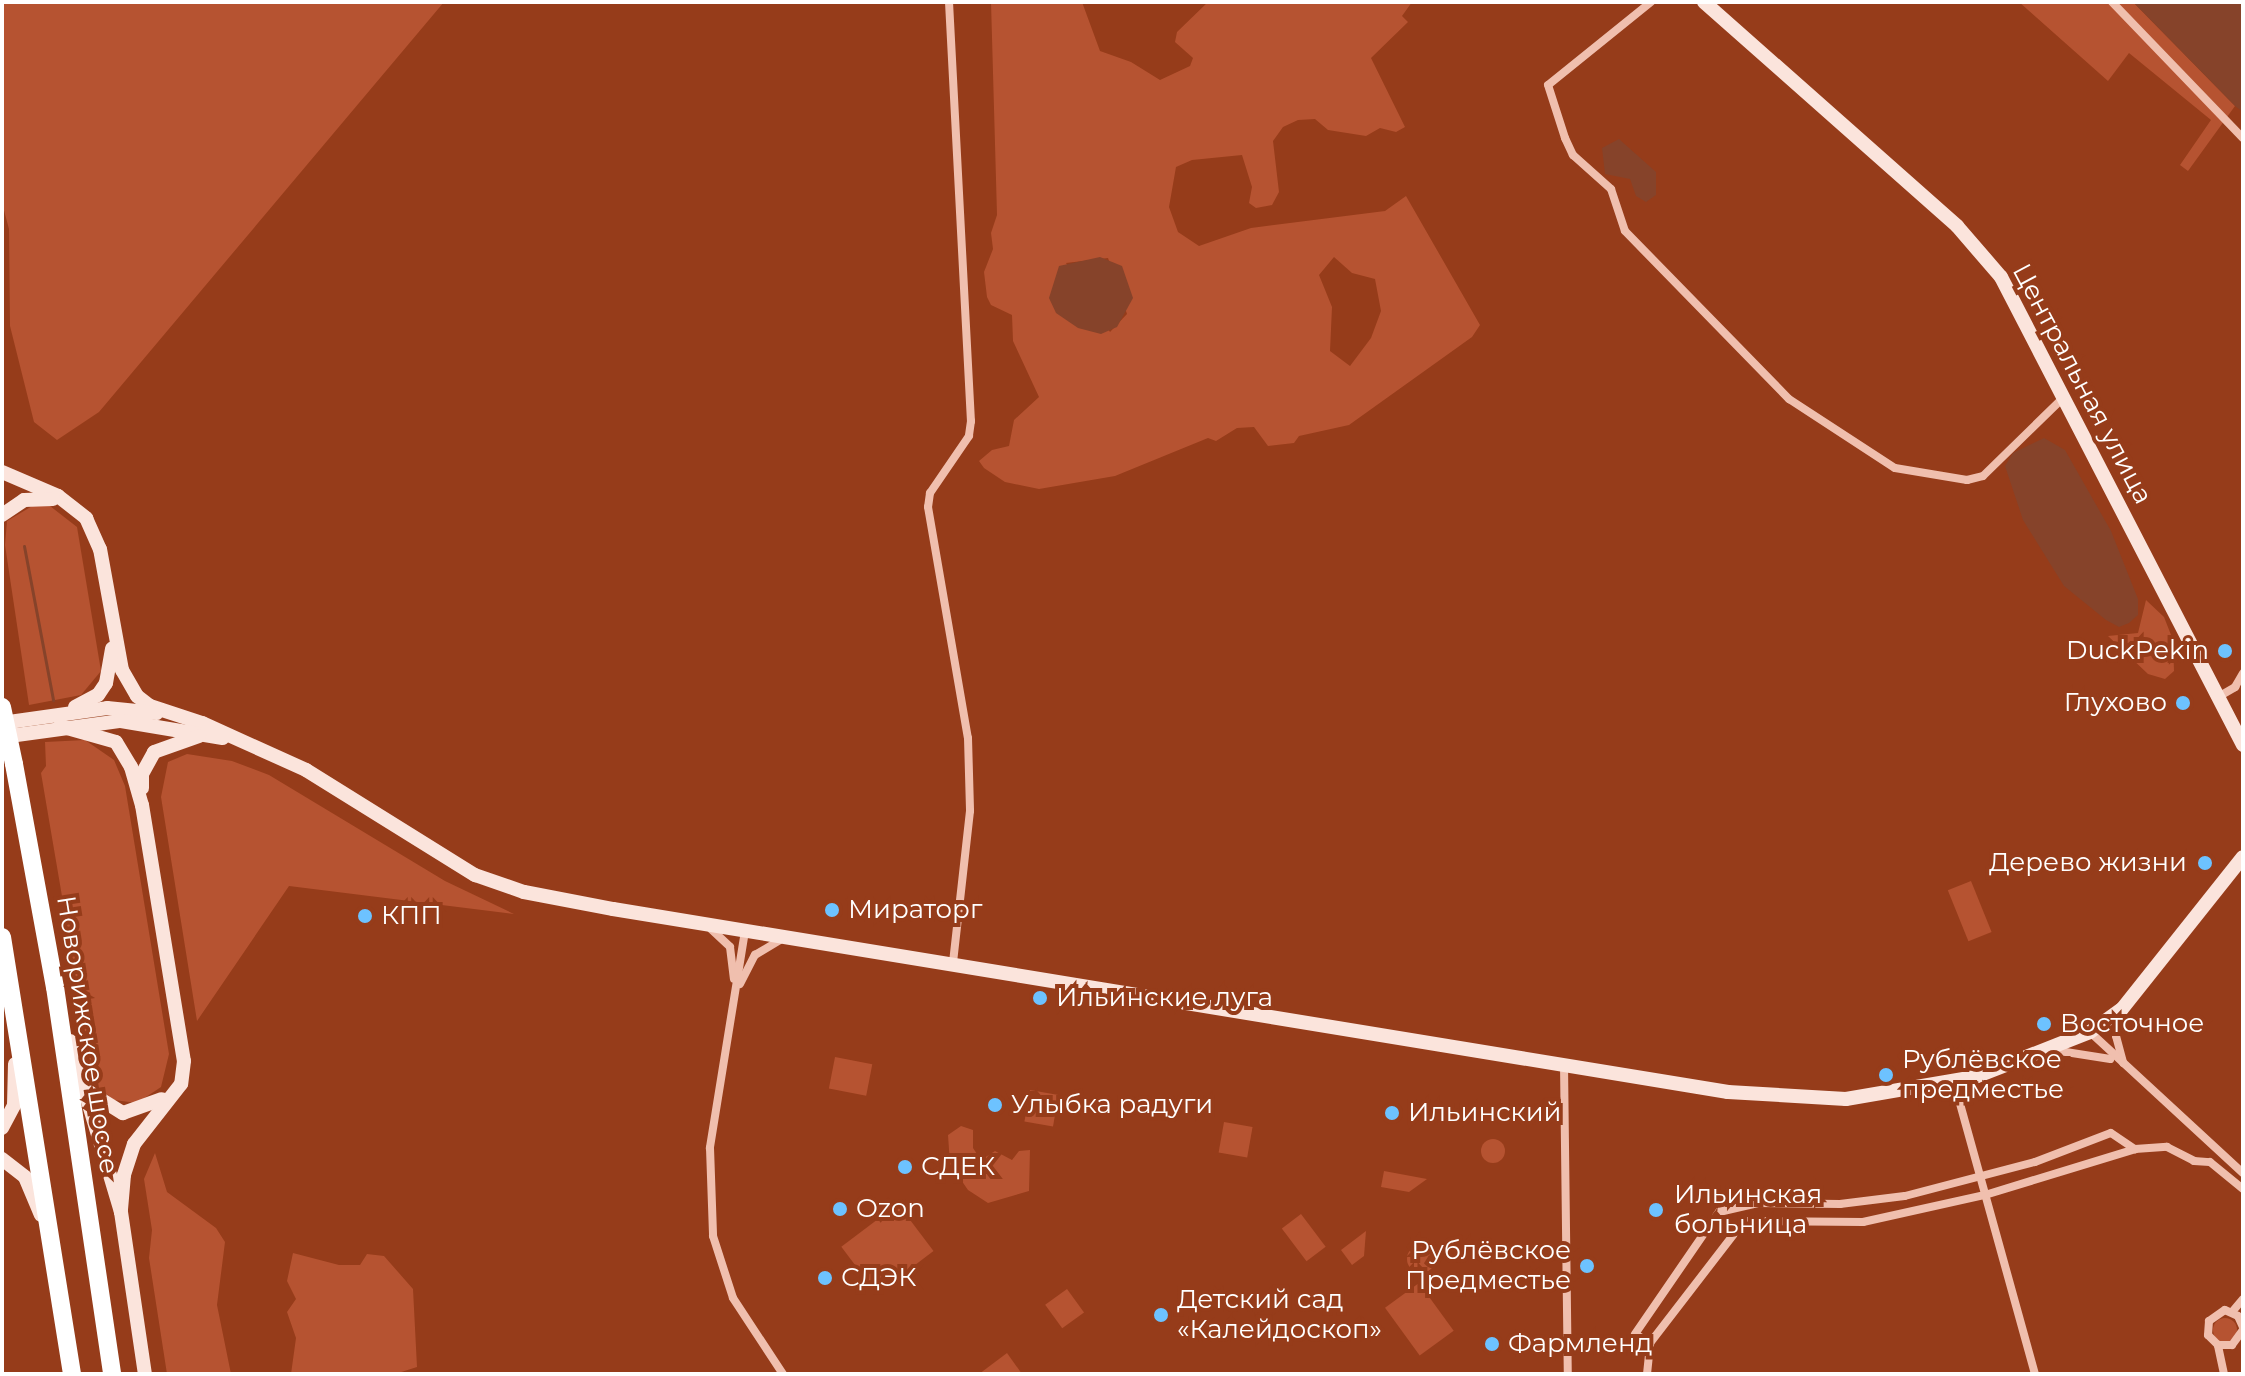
<!DOCTYPE html>
<html>
<head>
<meta charset="utf-8">
<style>
	body { margin:0 }
	#map { position:relative; width:2245px; height:1376px; overflow:hidden; background:#963c1a; font-family:Montserrat,sans-serif }
	div>[style] { position:absolute }
	[style*='--x'] { left:calc(var(--x)*1px); top:calc(var(--y)*1px); width:calc(var(--w)*1px); rotate:calc(var(--a)*1deg) }
	.green>* { inset:0; background:#b65331; transform-origin:0 0 }
	.round { border-radius:50% }
	.water>* { inset:0; background:#86432a }
	.stream>* { height:3px; margin:-1.5px; padding:0 1.5px; transform-origin:1.5px; border-radius:1.5px; background:#86432a }
	.street>* { height:8px; margin:-4px; padding:0 4px; transform-origin:4px; border-radius:4px; background:#f0bfae }
	.secondary>* { height:14px; margin:-7px; padding:0 7px; transform-origin:7px; border-radius:7px; background:#fbe4dc }
	.highway>* { height:18px; margin:-9px; padding:0 9px; transform-origin:9px; border-radius:9px; background:#fff }
	.highway-bridge>* { height:18px; margin:-9px; padding:0 9px; transform-origin:9px; border-radius:9px; background:#fff }
	.dots>* { width:22px; height:22px; translate:-50% -50%; box-sizing:border-box; border:4px solid #963c1a; border-radius:50% }
	span { translate:-50% -50%; white-space:nowrap; text-align:center; line-height:1.15; -webkit-text-stroke:8px #963c1a; paint-order:stroke }
	.street-label { font-size:26px; color:#fff }
	.poi-label { font-size:26px; color:#fff }
	.right { translate:-100% -50%; text-align:right }
	.left { translate:0 -50%; text-align:left }
	.frame { position:absolute; inset:0; border:4px solid #fff; pointer-events:none }
</style>
</head>
<body>
<div id="map">
	<div class="green">
		<div style="clip-path:polygon(2px 2px,444px 2px,99px 412px,57px 440px,34px 422px,10px 326px,9px 229px,2px 203px)"></div>
		<div style="clip-path:polygon(evenodd,991px 2px,1082px 2px,1100px 51px,1131px 62px,1160px 80px,1190px 66px,1193px 58px,1175px 42px,1177px 32px,1208px 2px,1412px 2px,1402px 16px,1408px 22px,1371px 58px,1405px 127px,1396px 132px,1380px 128px,1366px 136px,1328px 130px,1315px 119px,1298px 120px,1283px 127px,1273px 141px,1279px 192px,1272px 205px,1256px 208px,1249px 203px,1252px 187px,1242px 155px,1192px 160px,1176px 167px,1169px 207px,1178px 232px,1199px 246px,1251px 228px,1385px 211px,1406px 196px,1480px 325px,1472px 337px,1349px 425px,1299px 436px,1294px 443px,1268px 446px,1254px 427px,1237px 428px,1216px 441px,1208px 438px,1115px 476px,1039px 489px,1005px 482px,984px 468px,979px 461px,992px 450px,1009px 446px,1014px 420px,1039px 397px,1013px 341px,1012px 315px,991px 305px,987px 297px,984px 272px,993px 249px,991px 233px,997px 215px,991px 2px,1334px 257px,1352px 273px,1375px 279px,1381px 311px,1371px 338px,1350px 366px,1330px 351px,1332px 307px,1319px 275px,1334px 257px,991px 2px,1108px 258px,1127px 314px,1110px 332px,1066px 263px,1108px 258px)"></div>
		<div style="clip-path:polygon(2019px 2px,2133px 2px,2235px 106px,2188px 171px,2180px 165px,2211px 120px,2129px 53px,2108px 81px)"></div>
		<div style="clip-path:polygon(34px 505px,50px 506px,77px 527px,101px 671px,81px 695px,29px 705px,5px 545px,7px 521px)"></div>
		<div style="clip-path:polygon(2146px 600px,2164px 617px,2173px 640px,2174px 671px,2165px 679px,2148px 674px,2108px 636px,2138px 633px)"></div>
		<div style="clip-path:polygon(85px 740px,114px 760px,125px 786px,169px 1054px,161px 1087px,137px 1103px,114px 1100px,94px 1084px,41px 773px,46px 766px,45px 742px)"></div>
		<div style="clip-path:polygon(187px 754px,232px 761px,269px 775px,445px 881px,514px 914px,289px 886px,197px 1021px,161px 797px,168px 762px)"></div>
		<div style="left:1971px;top:881px;width:55px;height:25px;rotate:68deg"></div>
		<div style="left:835px;top:1057px;width:38px;height:32px;rotate:11deg"></div>
		<div style="left:1030px;top:1090px;width:29px;height:32px;rotate:10deg"></div>
		<div style="left:1224px;top:1122px;width:29px;height:31px;rotate:10deg"></div>
		<div style="clip-path:polygon(961px 1126px,973px 1130px,973px 1148px,981px 1160px,995px 1151px,1012px 1160px,1019px 1151px,1030px 1150px,1029px 1191px,988px 1203px,968px 1190px,950px 1164px,948px 1135px)"></div>
		<div class="round" style="left:1481px;top:1139px;width:24px;height:24px"></div>
		<div style="clip-path:polygon(155px 1153px,167px 1192px,216px 1228px,225px 1242px,217px 1305px,231px 1374px,167px 1374px,149px 1258px,152px 1230px,144px 1179px)"></div>
		<div style="clip-path:polygon(1384px 1171px,1427px 1179px,1409px 1192px,1381px 1187px)"></div>
		<div style="left:898px;top:1204px;width:59px;height:71px;rotate:53deg"></div>
		<div style="left:1301px;top:1214px;width:41px;height:24px;rotate:53deg"></div>
		<div style="clip-path:polygon(1366px 1231px,1364px 1256px,1352px 1265px,1341px 1250px)"></div>
		<div class="round" style="left:1407px;top:1245px;width:28px;height:28px"></div>
		<div style="clip-path:polygon(293px 1253px,339px 1265px,360px 1265px,367px 1254px,384px 1256px,413px 1289px,417px 1367px,395px 1374px,291px 1374px,296px 1338px,287px 1312px,296px 1299px,287px 1281px)"></div>
		<div style="left:1419px;top:1283px;width:59px;height:42px;rotate:54deg"></div>
		<div style="left:1067px;top:1289px;width:29px;height:27px;rotate:54deg"></div>
		<div class="round" style="left:2213px;top:1318px;width:24px;height:24px"></div>
		<div style="clip-path:polygon(1007px 1353px,1022px 1374px,979px 1374px)"></div>
	</div>
	<div class="water">
		<div style="clip-path:polygon(2133px 2px,2243px 2px,2243px 112px,2235px 106px)"></div>
		<div style="clip-path:polygon(1619px 139px,1656px 172px,1656px 195px,1646px 202px,1636px 196px,1630px 179px,1605px 174px,1602px 148px)"></div>
		<div style="clip-path:polygon(1100px 257px,1122px 266px,1133px 298px,1117px 327px,1101px 334px,1078px 328px,1056px 313px,1049px 298px,1059px 266px)"></div>
		<div style="clip-path:polygon(2044px 438px,2065px 450px,2111px 531px,2138px 599px,2138px 615px,2129px 623px,2119px 627px,2106px 620px,2064px 586px,2023px 520px,2005px 466px,2013px 453px)"></div>
	</div>
	<div class="stream">
		<div style="--x:24;--y:546;--w:157;--a:79.3"></div>
	</div>
	<div class="street">
		<div style="--x:949;--y:2;--w:420;--a:87"></div>
		<div style="--x:971;--y:421;--w:15;--a:98"></div>
		<div style="--x:969;--y:436;--w:69;--a:124.4"></div>
		<div style="--x:930;--y:493;--w:14;--a:98"></div>
		<div style="--x:928;--y:507;--w:234;--a:80.2"></div>
		<div style="--x:968;--y:738;--w:73;--a:88.4"></div>
		<div style="--x:970;--y:811;--w:152;--a:96.4"></div>
		<div style="--x:1651;--y:2;--w:132;--a:141.1"></div>
		<div style="--x:1548;--y:85;--w:56;--a:72.2"></div>
		<div style="--x:1565;--y:138;--w:19;--a:65"></div>
		<div style="--x:1573;--y:155;--w:51;--a:41.8"></div>
		<div style="--x:1611;--y:189;--w:44;--a:71.6"></div>
		<div style="--x:1625;--y:231;--w:235;--a:45.7"></div>
		<div style="--x:1789;--y:399;--w:126;--a:33.1"></div>
		<div style="--x:1895;--y:468;--w:73;--a:9.5"></div>
		<div style="--x:1967;--y:480;--w:16;--a:-14"></div>
		<div style="--x:1983;--y:476;--w:113;--a:-44.3"></div>
		<div style="--x:2112;--y:2;--w:189;--a:46.1"></div>
		<div style="--x:2218;--y:697;--w:20;--a:-30"></div>
		<div style="--x:2235;--y:687;--w:16;--a:-60"></div>
		<div style="--x:711;--y:929;--w:26;--a:43"></div>
		<div style="--x:730;--y:947;--w:32;--a:83"></div>
		<div style="--x:745;--y:931;--w:220;--a:99.2"></div>
		<div style="--x:710;--y:1148;--w:88;--a:88"></div>
		<div style="--x:713;--y:1236;--w:65;--a:72.1"></div>
		<div style="--x:733;--y:1298;--w:91;--a:56.7"></div>
		<div style="--x:740;--y:984;--w:33;--a:-63"></div>
		<div style="--x:755;--y:955;--w:29;--a:-31"></div>
		<div style="--x:2119;--y:1012;--w:24;--a:97"></div>
		<div style="--x:2116;--y:1036;--w:28;--a:75"></div>
		<div style="--x:2090;--y:1032;--w:208;--a:42.7"></div>
		<div style="--x:2053;--y:1050;--w:58;--a:9"></div>
		<div style="--x:1564;--y:1064;--w:310;--a:89.3"></div>
		<div style="--x:1954;--y:1082;--w:303;--a:74.5"></div>
		<div style="--x:2232;--y:1312;--w:17;--a:-50"></div>
		<div style="--x:1650;--y:1343;--w:17;--a:-149"></div>
		<div style="--x:1635;--y:1334;--w:148;--a:-55.5"></div>
		<div style="--x:1719;--y:1212;--w:40;--a:-13"></div>
		<div style="--x:1758;--y:1203;--w:82;--a:0.7"></div>
		<div style="--x:1840;--y:1204;--w:65;--a:-7"></div>
		<div style="--x:1905;--y:1196;--w:134;--a:-14.7"></div>
		<div style="--x:2035;--y:1162;--w:81;--a:-20.9"></div>
		<div style="--x:2111;--y:1133;--w:29;--a:34"></div>
		<div style="--x:2218;--y:1345;--w:14;--a:0"></div>
		<div style="--x:2232;--y:1345;--w:19;--a:-54"></div>
		<div style="--x:1647;--y:1374;--w:31;--a:-84"></div>
		<div style="--x:1650;--y:1343;--w:154;--a:-52.4"></div>
		<div style="--x:1744;--y:1221;--w:119;--a:0.5"></div>
		<div style="--x:1863;--y:1222;--w:125;--a:-12.5"></div>
		<div style="--x:1985;--y:1195;--w:157;--a:-17"></div>
		<div style="--x:2135;--y:1149;--w:32;--a:-4"></div>
		<div style="--x:2167;--y:1147;--w:30;--a:27"></div>
		<div style="--x:2194;--y:1161;--w:16;--a:4"></div>
		<div style="--x:2210;--y:1162;--w:43;--a:39.3"></div>
		<div style="--x:2224;--y:1374;--w:30;--a:-102"></div>
		<div style="--x:2218;--y:1345;--w:14;--a:-135"></div>
		<div style="--x:2208;--y:1335;--w:14;--a:-86"></div>
		<div style="--x:2209;--y:1321;--w:19;--a:-35"></div>
		<div style="--x:2225;--y:1310;--w:14;--a:25"></div>
		<div style="--x:2238;--y:1316;--w:12;--a:66"></div>
	</div>
	<div class="secondary">
		<div style="--x:1704;--y:2;--w:338;--a:41.5"></div>
		<div style="--x:1957;--y:226;--w:67;--a:49.2"></div>
		<div style="--x:2001;--y:277;--w:527;--a:62.66"></div>
		<div style="--x:2;--y:472;--w:61;--a:23.2"></div>
		<div style="--x:58;--y:496;--w:36;--a:38"></div>
		<div style="--x:86;--y:518;--w:34;--a:66"></div>
		<div style="--x:100;--y:549;--w:123;--a:79.7"></div>
		<div style="--x:122;--y:670;--w:30;--a:60"></div>
		<div style="--x:137;--y:696;--w:16;--a:38"></div>
		<div style="--x:150;--y:706;--w:55;--a:18.1"></div>
		<div style="--x:202;--y:723;--w:114;--a:24.3"></div>
		<div style="--x:306;--y:770;--w:199;--a:31.9"></div>
		<div style="--x:475;--y:875;--w:52;--a:19.1"></div>
		<div style="--x:524;--y:892;--w:91;--a:10.8"></div>
		<div style="--x:613;--y:909;--w:1130;--a:9.32"></div>
		<div style="--x:1728;--y:1092;--w:118;--a:3.4"></div>
		<div style="--x:1846;--y:1099;--w:131;--a:-9.7"></div>
		<div style="--x:1975;--y:1077;--w:123;--a:-21.4"></div>
		<div style="--x:2090;--y:1032;--w:39;--a:-36"></div>
		<div style="--x:2122;--y:1009;--w:194;--a:-51.5"></div>
		<div style="--x:2;--y:515;--w:27;--a:-34"></div>
		<div style="--x:24;--y:500;--w:29;--a:-2"></div>
		<div style="--x:75;--y:707;--w:26;--a:-28"></div>
		<div style="--x:98;--y:695;--w:14;--a:-56"></div>
		<div style="--x:106;--y:683;--w:35;--a:-80"></div>
		<div style="--x:2;--y:723;--w:106;--a:-8.1"></div>
		<div style="--x:107;--y:708;--w:50;--a:5.7"></div>
		<div style="--x:60;--y:726;--w:58;--a:15.9"></div>
		<div style="--x:116;--y:742;--w:29;--a:59"></div>
		<div style="--x:131;--y:767;--w:40;--a:74"></div>
		<div style="--x:142;--y:805;--w:259;--a:80.7"></div>
		<div style="--x:184;--y:1061;--w:23;--a:97"></div>
		<div style="--x:181;--y:1084;--w:76;--a:128.1"></div>
		<div style="--x:134;--y:1144;--w:33;--a:108"></div>
		<div style="--x:124;--y:1175;--w:37;--a:95"></div>
		<div style="--x:2;--y:737;--w:120;--a:-7.7"></div>
		<div style="--x:121;--y:721;--w:103;--a:9.5"></div>
		<div style="--x:142;--y:788;--w:14;--a:-90"></div>
		<div style="--x:142;--y:774;--w:25;--a:-61"></div>
		<div style="--x:154;--y:752;--w:48;--a:-19.6"></div>
		<div style="--x:70;--y:1041;--w:178;--a:73.4"></div>
		<div style="--x:121;--y:1212;--w:164;--a:81.6"></div>
		<div style="--x:89;--y:1092;--w:40;--a:32"></div>
		<div style="--x:123;--y:1113;--w:41;--a:-19.7"></div>
		<div style="--x:2;--y:1128;--w:26;--a:-62"></div>
		<div style="--x:14;--y:1105;--w:41;--a:-88.6"></div>
		<div style="--x:2;--y:1159;--w:29;--a:38"></div>
		<div style="--x:25;--y:1177;--w:41;--a:67.2"></div>
	</div>
	<div class="highway">
		<div style="--x:14;--y:764;--w:227;--a:79.6"></div>
		<div style="--x:55;--y:987;--w:391;--a:81.6"></div>
		<div style="--x:2;--y:937;--w:443;--a:80.9"></div>
	</div>
	<div class="highway-bridge">
		<div style="--x:2;--y:707;--w:58;--a:78.1"></div>
	</div>
	<div class="dots">
		<div style="left:2225px;top:651px;background:#6dc2ff"></div>
		<div style="left:2183px;top:703px;background:#6dc2ff"></div>
		<div style="left:2205px;top:863px;background:#6dc2ff"></div>
		<div style="left:832px;top:910px;background:#6dc2ff"></div>
		<div style="left:365px;top:916px;background:#6dc2ff"></div>
		<div style="left:1040px;top:998px;background:#6dc2ff"></div>
		<div style="left:2044px;top:1024px;background:#6dc2ff"></div>
		<div style="left:1886px;top:1075px;background:#6dc2ff"></div>
		<div style="left:995px;top:1105px;background:#6dc2ff"></div>
		<div style="left:1392px;top:1113px;background:#6dc2ff"></div>
		<div style="left:905px;top:1167px;background:#6dc2ff"></div>
		<div style="left:840px;top:1209px;background:#6dc2ff"></div>
		<div style="left:1656px;top:1210px;background:#6dc2ff"></div>
		<div style="left:1587px;top:1266px;background:#6dc2ff"></div>
		<div style="left:825px;top:1278px;background:#6dc2ff"></div>
		<div style="left:1161px;top:1315px;background:#6dc2ff"></div>
		<div style="left:1492px;top:1344px;background:#6dc2ff"></div>
	</div>
	<div class="street-label">
		<span style="left:2082px;top:384px;rotate:62deg">Центральная улица</span>
		<span style="left:87px;top:1035px;rotate:81deg">Новорижское шоссе</span>
	</div>
	<div class="poi-label">
		<span class="right" style="left:2209px;top:651px">DuckPekin</span>
		<span class="right" style="left:2167px;top:703px">Глухово</span>
		<span class="right" style="left:2187px;top:863px">Дерево жизни</span>
		<span class="left" style="left:848px;top:910px">Мираторг</span>
		<span class="left" style="left:381px;top:916px">КПП</span>
		<span class="left" style="left:1056px;top:998px">Ильинские луга</span>
		<span class="left" style="left:2060px;top:1024px">Восточное</span>
		<span class="left" style="left:1902px;top:1075px">Рублёвское<br>предместье</span>
		<span class="left" style="left:1011px;top:1105px">Улыбка радуги</span>
		<span class="left" style="left:1408px;top:1113px">Ильинский</span>
		<span class="left" style="left:921px;top:1167px">СДЕК</span>
		<span class="left" style="left:1674px;top:1210px">Ильинская<br>больница</span>
		<span class="left" style="left:856px;top:1209px">Ozon</span>
		<span class="right" style="left:1571px;top:1266px">Рублёвское<br>Предместье</span>
		<span class="left" style="left:841px;top:1278px">СДЭК</span>
		<span class="left" style="left:1177px;top:1315px">Детский сад<br>«Калейдоскоп»</span>
		<span class="left" style="left:1508px;top:1344px">Фармленд</span>
	</div>
	<div class="frame"></div>
</div>
</body>
</html>
